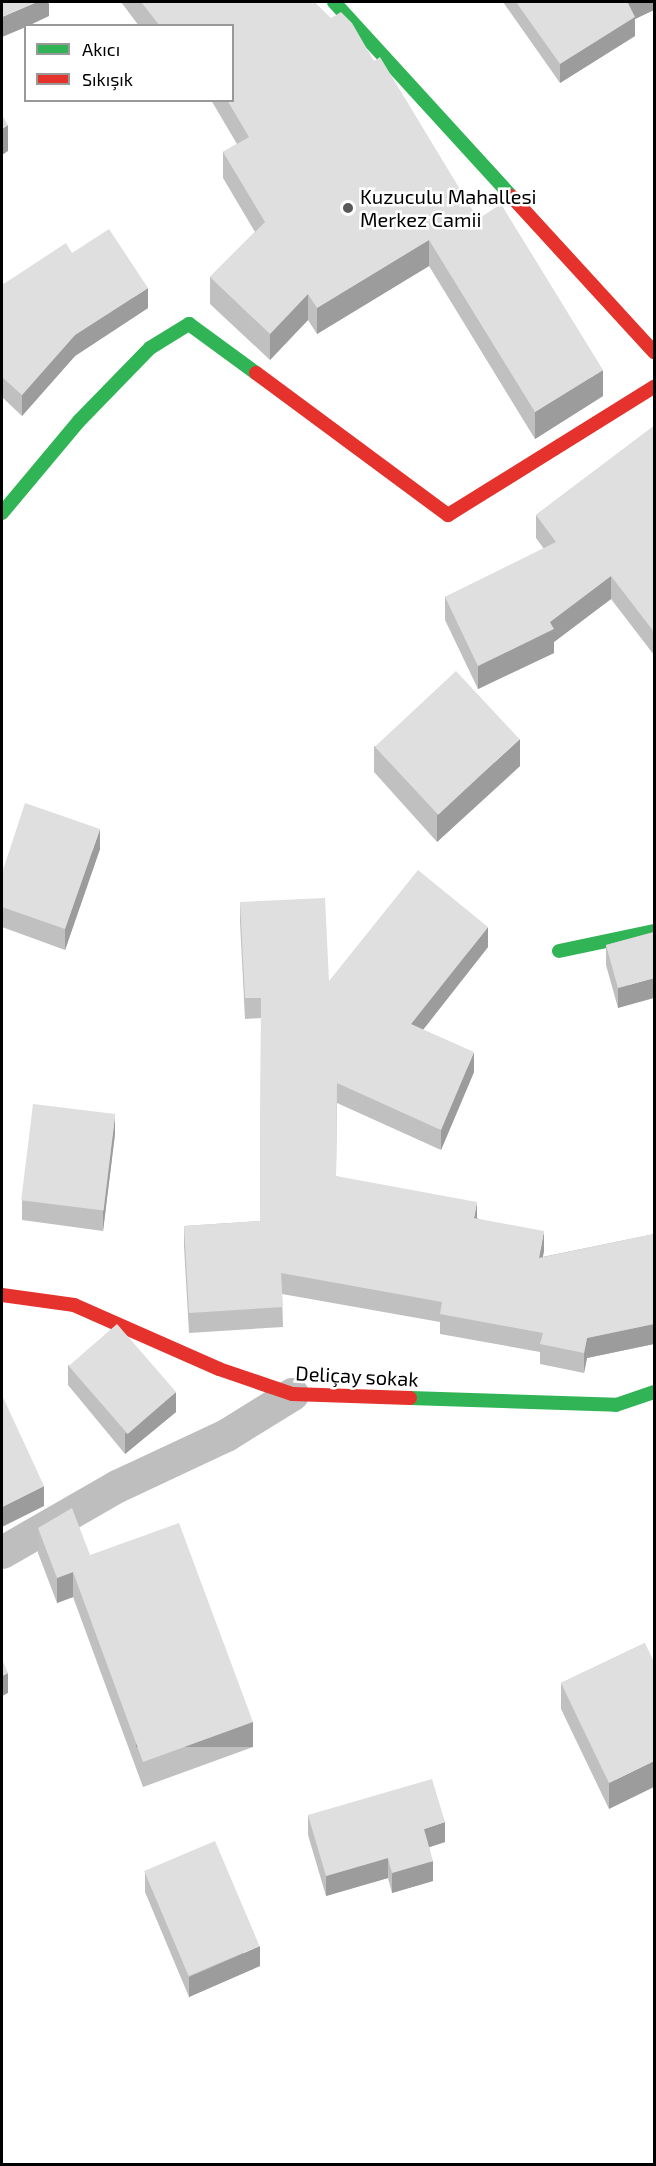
<!DOCTYPE html>
<html>
<head>
<meta charset="utf-8">
<style>
	body { margin:0 }
	#map { position:relative; width:656px; height:2166px; overflow:hidden; background:#fff; font-family:"Exo 2",sans-serif }
	div>[style] { position:absolute }
	[style*='--x'] { left:calc(var(--x)*1px); top:calc(var(--y)*1px); width:calc(var(--w)*1px); rotate:calc(var(--a)*1deg) }
	.street>* { height:33px; margin:-16.5px; padding:0 16.5px; transform-origin:16.5px; border-radius:16.5px; background:#bebebe }
	.fast>* { height:14px; margin:-7px; padding:0 7px; transform-origin:7px; border-radius:7px; background:#30b455 }
	.jam>* { height:14px; margin:-7px; padding:0 7px; transform-origin:7px; border-radius:7px; background:#e5322d }
	.wall>* { inset:0; background:#c0c0c0 }
	.shaded-wall>* { inset:0; background:#9c9c9c; transform-origin:0 0 }
	.building>* { inset:0; background:#dfdfdf; transform-origin:0 0 }
	.dots>* { width:16px; height:16px; translate:-50% -50%; box-sizing:border-box; border:3px solid #fff; border-radius:50% }
	span { translate:-50% -50%; white-space:nowrap; text-align:center; line-height:1.15; -webkit-text-stroke:5px #fff; paint-order:stroke }
	.poi-label { font-size:20px; color:#000 }
	.left { translate:0 -50%; text-align:left }
	.street-label { font-size:20px; color:#000 }
	.frame { position:absolute; inset:0; border:3px solid #000; pointer-events:none }
	.legend { position:absolute; left:24px; top:24px; width:210px; height:78px; box-sizing:border-box; background:#fff; border:2px solid #999; margin:0; padding:8px 10px; list-style:none; font-size:18px; color:#000 }
	.legend li { display:flex; align-items:center; gap:12px; height:30px }
	.legend b { width:30px; border:2px solid #999 }
</style>
</head>
<body>
<div id="map">
	<div class="street">
		<div style="--x:2;--y:1552;--w:133;--a:-29.9"></div>
		<div style="--x:117;--y:1486;--w:120;--a:-25.1"></div>
		<div style="--x:226;--y:1435;--w:78;--a:-31.8"></div>
	</div>
	<div class="fast">
		<div style="--x:334;--y:2;--w:263;--a:47.6"></div>
		<div style="--x:2;--y:513;--w:120;--a:-50.1"></div>
		<div style="--x:79;--y:421;--w:102;--a:-45.8"></div>
		<div style="--x:150;--y:348;--w:46;--a:-31.6"></div>
		<div style="--x:189;--y:324;--w:83;--a:36.2"></div>
		<div style="--x:559;--y:951;--w:97;--a:-11.9"></div>
		<div style="--x:410;--y:1398;--w:206;--a:1.9"></div>
		<div style="--x:616;--y:1405;--w:40;--a:-18.9"></div>
	</div>
	<div class="jam">
		<div style="--x:511;--y:196;--w:212;--a:47.5"></div>
		<div style="--x:256;--y:373;--w:239;--a:36.5"></div>
		<div style="--x:448;--y:515;--w:243;--a:-31.9"></div>
		<div style="--x:2;--y:1295;--w:73;--a:7.9"></div>
		<div style="--x:74;--y:1305;--w:158;--a:23.8"></div>
		<div style="--x:219;--y:1369;--w:77;--a:18.9"></div>
		<div style="--x:292;--y:1394;--w:118;--a:1.9"></div>
	</div>
	<div class="wall">
		<div style="clip-path:polygon(121px 2px,314px 2px,374px 61px,478px 219px,603px 396px,535px 439px,429px 266px,317px 334px,308px 320px,270px 360px,210px 304px,210px 277px,255px 232px,223px 178px,223px 152px,237px 144px,211px 100px,232px 100px,232px 26px,139px 26px)"></div>
		<div style="clip-path:polygon(503px 2px,654px 2px,654px 10px,635px 19px,635px 36px,560px 83px)"></div>
		<div style="clip-path:polygon(72px 253px,148px 308px,75px 356px,22px 416px,2px 397px,2px 285px)"></div>
		<div style="clip-path:polygon(654px 426px,654px 655px,611px 599px,554px 642px,554px 653px,478px 689px,445px 620px,445px 597px,544px 549px,536px 538px,536px 515px)"></div>
		<div style="clip-path:polygon(374px 746px,520px 766px,437px 842px,374px 772px)"></div>
		<div style="clip-path:polygon(100px 849px,65px 950px,2px 927px,2px 873px)"></div>
		<div style="clip-path:polygon(240px 902px,329px 981px,488px 947px,423px 1030px,474px 1072px,441px 1150px,337px 1103px,336px 1176px,477px 1218px,544px 1251px,542px 1257px,654px 1234px,654px 1344px,587px 1358px,584px 1373px,540px 1364px,540px 1352px,440px 1334px,440px 1322px,282px 1294px,283px 1327px,189px 1333px,184px 1246px,184px 1226px,260px 1221px,261px 1018px,245px 1019px,240px 922px)"></div>
		<div style="clip-path:polygon(654px 932px,618px 1008px,606px 965px,606px 945px)"></div>
		<div style="clip-path:polygon(115px 1134px,103px 1231px,22px 1220px,22px 1200px)"></div>
		<div style="clip-path:polygon(68px 1365px,176px 1412px,125px 1454px,68px 1385px)"></div>
		<div style="clip-path:polygon(38px 1528px,90px 1555px,253px 1747px,143px 1787px,73px 1597px,57px 1603px,38px 1553px)"></div>
		<div style="clip-path:polygon(645px 1643px,609px 1809px,561px 1709px,561px 1683px)"></div>
		<div style="clip-path:polygon(308px 1815px,445px 1842px,429px 1847px,433px 1881px,392px 1893px,388px 1878px,326px 1896px,308px 1835px)"></div>
		<div style="clip-path:polygon(145px 1872px,260px 1966px,189px 1997px,145px 1892px)"></div>
	</div>
	<div class="shaded-wall">
		<div style="clip-path:polygon(37px 2px,49px 2px,49px 16px,28px 26px,26px 26px,26px 27px,2px 37px,2px 17px)"></div>
		<div style="clip-path:polygon(631px 2px,654px 2px,654px 10px,635px 19px,635px 36px,560px 83px,560px 64px,628px 3px)"></div>
		<div style="clip-path:polygon(8px 125px,8px 151px,2px 155px,2px 129px)"></div>
		<div style="clip-path:polygon(429px 240px,429px 266px,317px 334px,317px 308px)"></div>
		<div style="clip-path:polygon(148px 288px,148px 308px,75px 356px,22px 416px,22px 395px,75px 335px)"></div>
		<div style="clip-path:polygon(308px 294px,308px 320px,270px 360px,270px 334px)"></div>
		<div style="clip-path:polygon(603px 370px,603px 396px,535px 439px,535px 412px)"></div>
		<div style="clip-path:polygon(611px 576px,611px 599px,554px 642px,554px 653px,478px 689px,478px 666px,550px 622px)"></div>
		<div style="clip-path:polygon(520px 739px,520px 766px,437px 842px,437px 815px)"></div>
		<div style="clip-path:polygon(100px 829px,100px 849px,65px 950px,65px 929px)"></div>
		<div style="clip-path:polygon(488px 927px,488px 947px,411px 1045px,411px 1024px)"></div>
		<div style="clip-path:polygon(654px 978px,654px 998px,618px 1008px,618px 988px)"></div>
		<div style="clip-path:polygon(474px 1052px,474px 1072px,441px 1150px,441px 1130px)"></div>
		<div style="clip-path:polygon(115px 1114px,115px 1134px,103px 1231px,103px 1211px)"></div>
		<div style="clip-path:polygon(477px 1202px,477px 1222px,474px 1218px)"></div>
		<div style="clip-path:polygon(544px 1231px,544px 1251px,539px 1278px,539px 1258px)"></div>
		<div style="clip-path:polygon(654px 1324px,654px 1344px,587px 1358px,584px 1373px,584px 1353px,587px 1338px)"></div>
		<div style="clip-path:polygon(176px 1392px,176px 1412px,125px 1454px,125px 1434px)"></div>
		<div style="clip-path:polygon(44px 1486px,44px 1506px,2px 1527px,2px 1507px)"></div>
		<div style="clip-path:polygon(73px 1572px,73px 1597px,57px 1603px,57px 1578px)"></div>
		<div style="clip-path:polygon(8px 1673px,8px 1693px,2px 1696px,2px 1676px)"></div>
		<div style="left:253px;top:1722px;width:25px;height:117px;rotate:90deg"></div>
		<div style="clip-path:polygon(654px 1761px,654px 1787px,609px 1809px,609px 1783px)"></div>
		<div style="clip-path:polygon(445px 1822px,445px 1842px,424px 1849px,424px 1829px)"></div>
		<div style="clip-path:polygon(388px 1858px,388px 1878px,326px 1896px,326px 1876px)"></div>
		<div style="clip-path:polygon(433px 1861px,433px 1881px,392px 1893px,392px 1873px)"></div>
		<div style="clip-path:polygon(260px 1946px,260px 1966px,189px 1997px,189px 1977px)"></div>
	</div>
	<div class="building">
		<div style="clip-path:polygon(2px 2px,37px 2px,2px 17px)"></div>
		<div style="clip-path:polygon(141px 2px,314px 2px,331px 18px,341px 12px,352px 23px,374px 61px,380px 57px,478px 219px,501px 204px,603px 370px,535px 412px,429px 240px,317px 308px,308px 294px,270px 334px,210px 277px,265px 222px,223px 152px,249px 137px,227px 100px,232px 100px,232px 26px,160px 26px)"></div>
		<div style="clip-path:polygon(516px 2px,631px 2px,628px 3px,635px 17px,560px 64px)"></div>
		<div style="clip-path:polygon(2px 115px,8px 125px,2px 129px)"></div>
		<div style="clip-path:polygon(109px 229px,148px 288px,75px 335px,22px 395px,2px 377px,2px 285px,66px 243px,72px 253px)"></div>
		<div style="clip-path:polygon(654px 426px,654px 632px,611px 576px,550px 622px,554px 629px,478px 666px,445px 597px,556px 542px,536px 515px)"></div>
		<div style="left:456px;top:671px;width:93px;height:111px;rotate:47deg"></div>
		<div style="clip-path:polygon(25px 803px,100px 829px,65px 929px,2px 907px,2px 873px)"></div>
		<div style="clip-path:polygon(418px 870px,488px 927px,411px 1024px,474px 1052px,441px 1130px,337px 1083px,336px 1176px,477px 1202px,474px 1218px,544px 1231px,539px 1258px,654px 1234px,654px 1324px,587px 1338px,584px 1353px,540px 1344px,543px 1333px,440px 1314px,442px 1302px,281px 1273px,283px 1307px,189px 1313px,184px 1226px,260px 1221px,261px 998px,245px 998px,240px 902px,325px 898px,329px 981px)"></div>
		<div style="clip-path:polygon(654px 932px,654px 978px,618px 988px,606px 945px)"></div>
		<div style="left:33px;top:1104px;width:83px;height:97px;rotate:7deg"></div>
		<div style="left:117px;top:1324px;width:90px;height:64px;rotate:49deg"></div>
		<div style="clip-path:polygon(2px 1395px,44px 1486px,2px 1507px)"></div>
		<div style="clip-path:polygon(72px 1508px,90px 1555px,179px 1523px,253px 1722px,143px 1762px,73px 1572px,57px 1578px,38px 1528px)"></div>
		<div style="clip-path:polygon(645px 1643px,654px 1662px,654px 1761px,609px 1783px,561px 1683px)"></div>
		<div style="clip-path:polygon(2px 1659px,8px 1673px,2px 1676px)"></div>
		<div style="clip-path:polygon(432px 1779px,445px 1822px,424px 1829px,433px 1861px,392px 1873px,388px 1858px,326px 1876px,308px 1815px)"></div>
		<div style="left:215px;top:1841px;width:114px;height:77px;rotate:67deg"></div>
	</div>
	<div class="dots">
		<div style="left:348px;top:208px;background:#595959"></div>
	</div>
	<div class="poi-label">
		<span class="left" style="left:360px;top:208px">Kuzuculu Mahallesi<br>Merkez Camii</span>
	</div>
	<div class="street-label">
		<span style="left:357px;top:1376px;rotate:3deg">Deliçay sokak</span>
	</div>
	<div class="frame"></div>
	<ul class="legend">
	<li><b style="height:8px;background:#30b455"></b>Akıcı</li>
	<li><b style="height:8px;background:#e5322d"></b>Sıkışık</li>
	</ul>
</div>
</body>
</html>
